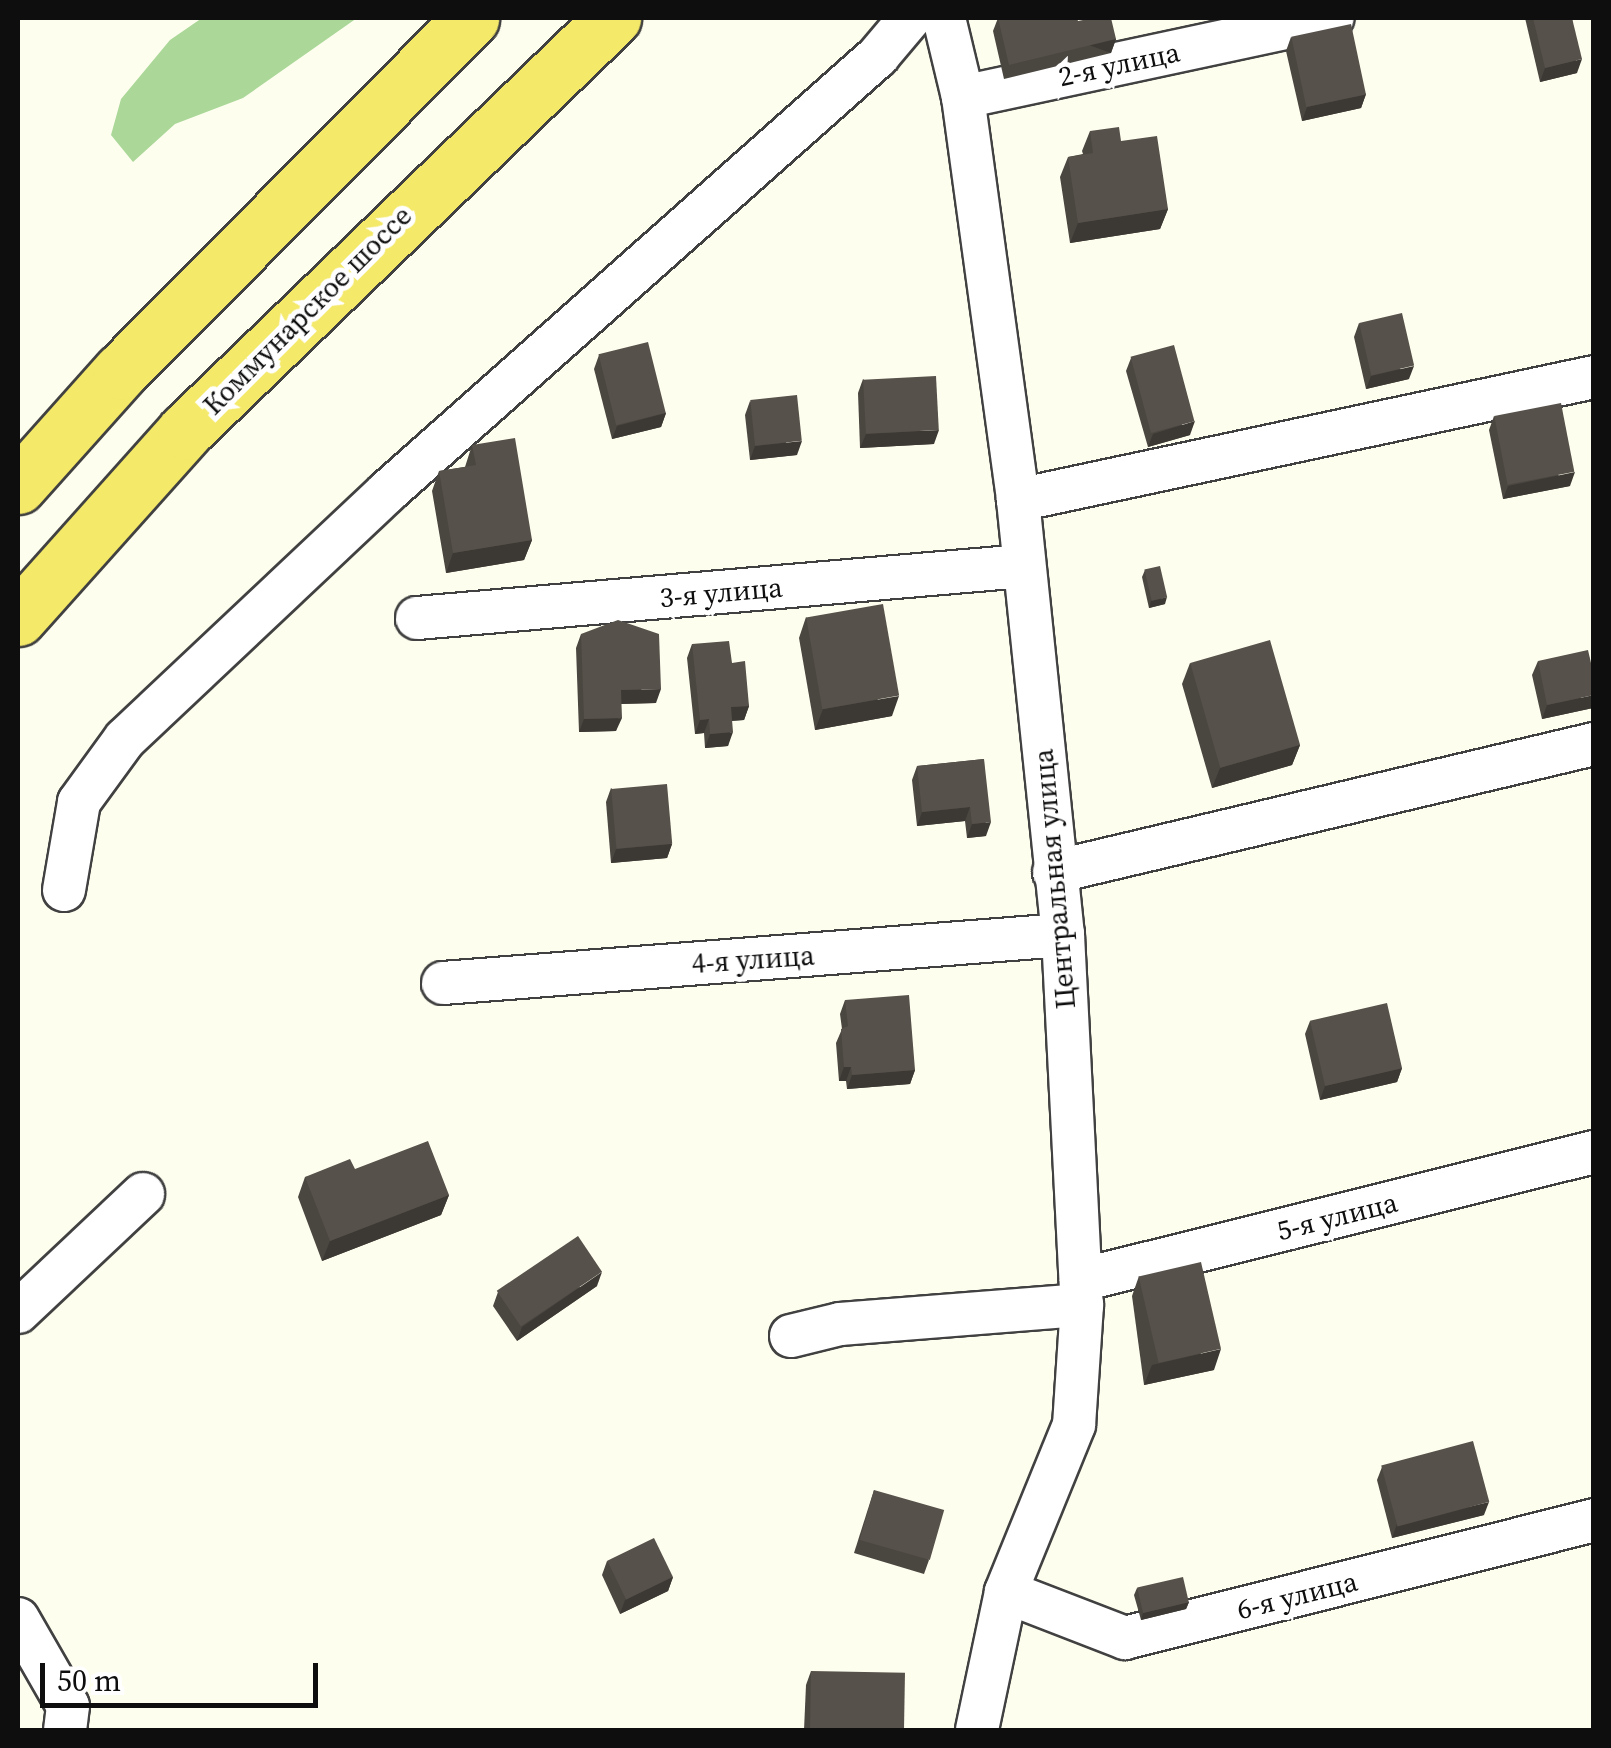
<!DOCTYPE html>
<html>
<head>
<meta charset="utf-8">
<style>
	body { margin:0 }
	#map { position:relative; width:1611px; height:1748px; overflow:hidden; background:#fefeef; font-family:"Source Serif 4",serif }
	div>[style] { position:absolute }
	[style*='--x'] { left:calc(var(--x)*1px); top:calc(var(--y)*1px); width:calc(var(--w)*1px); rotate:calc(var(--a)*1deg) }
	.forest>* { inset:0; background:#abd899 }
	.roads { filter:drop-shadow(2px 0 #414141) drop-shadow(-2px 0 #414141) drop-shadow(0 2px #414141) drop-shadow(0 -2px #414141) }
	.minor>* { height:42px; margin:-21px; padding:0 21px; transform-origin:21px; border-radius:21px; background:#fff }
	.major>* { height:55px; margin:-27.5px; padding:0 27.5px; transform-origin:27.5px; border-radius:27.5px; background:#f4e969 }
	.wall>* { inset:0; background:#4a4640 }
	.shaded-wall>* { inset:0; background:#3c3934; transform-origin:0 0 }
	.building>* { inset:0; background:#56514a; transform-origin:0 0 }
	span { translate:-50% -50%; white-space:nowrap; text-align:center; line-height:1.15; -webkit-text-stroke:10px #fff; paint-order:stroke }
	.street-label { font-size:28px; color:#0e0e0e }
	.frame { position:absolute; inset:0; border:20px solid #0e0e0e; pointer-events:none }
	.scale { position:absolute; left:40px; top:1663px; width:278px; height:45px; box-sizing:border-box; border:5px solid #0e0e0e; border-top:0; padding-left:12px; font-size:30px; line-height:35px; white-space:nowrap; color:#0e0e0e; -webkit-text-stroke:8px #fff; paint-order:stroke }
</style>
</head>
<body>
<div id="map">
	<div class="forest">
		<div style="clip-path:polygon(202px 18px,357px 18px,243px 98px,175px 124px,133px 162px,111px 135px,121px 99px,170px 40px)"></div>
	</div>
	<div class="roads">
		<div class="minor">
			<div style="--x:944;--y:18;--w:81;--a:76.5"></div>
			<div style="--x:963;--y:97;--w:407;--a:82.2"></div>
			<div style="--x:1018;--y:500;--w:437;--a:84.1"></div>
			<div style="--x:1063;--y:935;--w:370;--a:87.1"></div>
			<div style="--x:1082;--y:1305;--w:120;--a:93.8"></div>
			<div style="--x:1074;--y:1425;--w:180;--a:112.2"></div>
			<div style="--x:1006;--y:1592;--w:141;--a:101.9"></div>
			<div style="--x:963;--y:97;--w:378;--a:-12.1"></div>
			<div style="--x:1018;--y:500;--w:589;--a:-12.05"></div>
			<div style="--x:417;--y:618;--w:609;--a:-4.9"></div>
			<div style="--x:1054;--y:872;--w:555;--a:-13.34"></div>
			<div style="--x:64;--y:890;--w:89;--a:-80.3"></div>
			<div style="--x:79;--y:802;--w:78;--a:-53.9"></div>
			<div style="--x:125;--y:739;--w:360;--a:-43.3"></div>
			<div style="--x:387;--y:492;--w:657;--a:-41.6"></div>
			<div style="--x:878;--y:56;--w:50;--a:-49.9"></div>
			<div style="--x:443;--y:983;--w:622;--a:-4.43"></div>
			<div style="--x:1081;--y:1280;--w:529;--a:-14.01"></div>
			<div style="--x:18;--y:1312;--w:172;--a:-43.3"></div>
			<div style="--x:791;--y:1336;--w:50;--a:-13.8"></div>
			<div style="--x:840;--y:1324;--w:243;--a:-4.5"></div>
			<div style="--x:1006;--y:1592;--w:128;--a:21.1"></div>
			<div style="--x:1125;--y:1638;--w:484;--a:-14.1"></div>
			<div style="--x:18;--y:1619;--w:100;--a:60.1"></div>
			<div style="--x:68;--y:1706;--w:24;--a:97"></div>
		</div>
		<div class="major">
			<div style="--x:18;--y:486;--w:154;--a:-48.2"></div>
			<div style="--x:121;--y:371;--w:497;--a:-45.2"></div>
			<div style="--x:18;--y:618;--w:251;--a:-48.2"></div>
			<div style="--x:185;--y:431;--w:595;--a:-43.98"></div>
		</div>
	</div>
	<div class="wall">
		<div style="clip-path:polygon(998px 18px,1078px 21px,1116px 39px,1111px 53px,1004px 79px,993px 31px)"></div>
		<div style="clip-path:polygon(1525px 18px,1572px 18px,1577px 73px,1540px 82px)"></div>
		<div style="clip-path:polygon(1291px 37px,1366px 94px,1361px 108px,1302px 121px,1286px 51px)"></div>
		<div style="clip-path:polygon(1090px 131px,1121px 141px,1168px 209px,1160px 229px,1070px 243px,1060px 177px,1068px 157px,1083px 154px,1082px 151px)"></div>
		<div style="clip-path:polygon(1359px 323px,1409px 379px,1366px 389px,1354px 337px)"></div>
		<div style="clip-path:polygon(599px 355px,666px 413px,661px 427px,612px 439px,594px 369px)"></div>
		<div style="clip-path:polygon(1131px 358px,1190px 435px,1148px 447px,1126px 371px)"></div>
		<div style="clip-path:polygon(863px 379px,934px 444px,860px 448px,858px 393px)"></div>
		<div style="clip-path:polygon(750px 401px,797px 455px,750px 460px,745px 415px)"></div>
		<div style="clip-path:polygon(1494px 416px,1570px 486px,1503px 499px,1489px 430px)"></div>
		<div style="clip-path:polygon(472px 445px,532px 540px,524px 560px,446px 573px,432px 491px,439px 471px,465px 467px)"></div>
		<div style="clip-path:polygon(1145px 570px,1165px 604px,1149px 608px,1142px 577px)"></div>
		<div style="clip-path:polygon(806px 617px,892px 716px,815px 730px,799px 638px)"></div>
		<div style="clip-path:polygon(581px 634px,656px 703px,621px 704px,616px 731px,579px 732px,576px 648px)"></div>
		<div style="clip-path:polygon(692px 644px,732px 663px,749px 706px,744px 720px,732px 721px,728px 746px,705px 748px,704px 733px,695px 734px,687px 658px)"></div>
		<div style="clip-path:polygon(1538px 661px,1593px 708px,1542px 719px,1532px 675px)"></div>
		<div style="clip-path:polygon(1190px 663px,1300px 745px,1292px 765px,1212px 788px,1182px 684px)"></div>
		<div style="clip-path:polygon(984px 759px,986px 836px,967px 838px,965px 821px,917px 826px,912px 780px,917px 766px)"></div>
		<div style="clip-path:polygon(611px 788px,672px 844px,667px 858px,611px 863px,606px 802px)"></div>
		<div style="clip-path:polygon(845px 1000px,915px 1070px,910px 1084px,847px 1089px,846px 1081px,839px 1081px,836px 1043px,842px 1029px,840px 1014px)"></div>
		<div style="clip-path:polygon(1310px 1021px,1402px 1068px,1397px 1082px,1320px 1100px,1305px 1034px)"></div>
		<div style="clip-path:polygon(355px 1169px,449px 1195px,441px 1215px,322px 1261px,298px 1197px,305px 1177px)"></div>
		<div style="clip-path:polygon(1139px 1276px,1214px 1370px,1144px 1385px,1132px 1296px)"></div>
		<div style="clip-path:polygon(597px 1286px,517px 1341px,493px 1306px,498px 1292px)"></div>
		<div style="clip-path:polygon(1382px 1467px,1484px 1515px,1392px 1538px,1377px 1480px)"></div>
		<div style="clip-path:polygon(874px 1490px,929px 1560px,924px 1574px,854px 1553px)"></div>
		<div style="clip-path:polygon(607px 1561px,673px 1577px,668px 1591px,620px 1614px,602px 1575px)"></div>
		<div style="clip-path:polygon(1137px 1588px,1189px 1602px,1186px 1609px,1141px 1620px,1134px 1595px)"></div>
		<div style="clip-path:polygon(811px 1671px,903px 1730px,804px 1730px,806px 1685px)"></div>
	</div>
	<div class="shaded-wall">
		<div style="left:1116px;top:39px;width:15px;height:110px;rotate:110deg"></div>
		<div style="clip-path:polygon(1582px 59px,1577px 73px,1540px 82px,1545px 68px)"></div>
		<div style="clip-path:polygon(1366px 94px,1361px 108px,1302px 121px,1307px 107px)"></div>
		<div style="clip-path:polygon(1168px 209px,1160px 229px,1070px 243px,1078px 223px)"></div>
		<div style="clip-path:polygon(1414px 366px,1409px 379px,1366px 389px,1371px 376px)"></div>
		<div style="clip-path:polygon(666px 413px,661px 427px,612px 439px,617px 426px)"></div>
		<div style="clip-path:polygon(1195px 421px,1190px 435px,1148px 447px,1153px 434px)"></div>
		<div style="clip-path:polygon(939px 430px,934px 444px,860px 448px,866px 434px)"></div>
		<div style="clip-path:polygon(802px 441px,797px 455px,750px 460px,755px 446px)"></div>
		<div style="clip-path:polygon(1575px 472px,1570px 486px,1503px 499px,1508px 486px)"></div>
		<div style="clip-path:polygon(532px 540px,524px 560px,446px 573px,453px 553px)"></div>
		<div style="clip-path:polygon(1167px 597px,1165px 604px,1149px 608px,1151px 601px)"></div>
		<div style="clip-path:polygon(661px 689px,656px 703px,616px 704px,621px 690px)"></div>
		<div style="clip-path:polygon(1594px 695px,1593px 708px,1542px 719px,1547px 705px)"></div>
		<div style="clip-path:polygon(899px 696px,892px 716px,815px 730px,823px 709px)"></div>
		<div style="clip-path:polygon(749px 706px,744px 720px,726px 721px,731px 707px)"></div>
		<div style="clip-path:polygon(622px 718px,616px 731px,579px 732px,584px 719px)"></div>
		<div style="clip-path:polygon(709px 719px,704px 733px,695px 734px,700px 720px)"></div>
		<div style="clip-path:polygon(733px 732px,728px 746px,705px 748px,710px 734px)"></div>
		<div style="clip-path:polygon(1300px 745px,1292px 765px,1212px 788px,1220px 768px)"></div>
		<div style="clip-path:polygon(970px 807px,965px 821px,917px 826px,922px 812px)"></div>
		<div style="clip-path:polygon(991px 822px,986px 836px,967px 838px,972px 824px)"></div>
		<div style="clip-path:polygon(672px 844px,667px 858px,611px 863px,616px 849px)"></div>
		<div style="clip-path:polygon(844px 1067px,851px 1067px,846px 1081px,839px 1081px)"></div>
		<div style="clip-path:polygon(1402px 1068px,1397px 1082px,1320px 1100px,1325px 1086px)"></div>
		<div style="clip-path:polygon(915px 1070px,910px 1084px,847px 1089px,852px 1075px)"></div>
		<div style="clip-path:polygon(449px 1195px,441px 1215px,322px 1261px,330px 1241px)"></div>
		<div style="clip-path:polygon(602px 1272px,597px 1286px,517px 1341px,522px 1327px)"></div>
		<div style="clip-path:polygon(1221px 1349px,1214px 1370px,1144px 1385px,1152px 1365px)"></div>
		<div style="clip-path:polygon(1489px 1502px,1484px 1515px,1392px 1538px,1397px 1524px)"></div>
		<div style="clip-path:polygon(673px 1577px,668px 1591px,620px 1614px,625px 1600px)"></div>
		<div style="clip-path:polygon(1189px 1602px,1186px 1609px,1141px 1620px,1143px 1613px)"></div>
	</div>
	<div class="building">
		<div style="clip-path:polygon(998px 18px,1077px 18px,1078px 21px,1093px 18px,1111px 18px,1116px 39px,1009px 65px)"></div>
		<div style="clip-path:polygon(1533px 18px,1572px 18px,1582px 59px,1545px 68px)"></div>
		<div style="left:1351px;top:24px;width:72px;height:61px;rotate:78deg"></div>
		<div style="clip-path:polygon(1119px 127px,1121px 141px,1157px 136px,1168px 209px,1078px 223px,1068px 157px,1093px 153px,1090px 131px)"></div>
		<div style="left:1402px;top:313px;width:54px;height:44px;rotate:77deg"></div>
		<div style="left:648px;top:342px;width:73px;height:51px;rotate:76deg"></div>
		<div style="left:1174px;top:345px;width:79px;height:45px;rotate:75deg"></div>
		<div style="left:936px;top:376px;width:54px;height:73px;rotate:87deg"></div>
		<div style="left:797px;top:395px;width:46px;height:47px;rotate:84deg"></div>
		<div style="left:1561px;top:403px;width:70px;height:68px;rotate:79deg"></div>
		<div style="clip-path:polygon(515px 438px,532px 540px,453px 553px,439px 471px,476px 465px,472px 445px)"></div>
		<div style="left:1160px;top:566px;width:32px;height:16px;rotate:77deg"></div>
		<div style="left:883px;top:604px;width:93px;height:78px;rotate:80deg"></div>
		<div style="clip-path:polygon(618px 620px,659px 634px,661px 689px,621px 690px,622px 718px,584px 719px,581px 634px)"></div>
		<div style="left:1270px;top:640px;width:109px;height:83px;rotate:74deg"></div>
		<div style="clip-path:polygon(729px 641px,732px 663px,745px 661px,749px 706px,731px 707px,733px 732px,710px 734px,709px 719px,700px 720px,692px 644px)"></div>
		<div style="clip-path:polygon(1588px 650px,1594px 676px,1594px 695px,1547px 705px,1538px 661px)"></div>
		<div style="clip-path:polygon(984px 759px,991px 822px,972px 824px,970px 807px,922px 812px,917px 766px)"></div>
		<div style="left:667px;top:784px;width:60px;height:56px;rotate:85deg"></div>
		<div style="clip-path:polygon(909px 995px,915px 1070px,852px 1075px,851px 1067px,844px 1067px,841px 1029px,848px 1026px,845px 1000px)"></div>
		<div style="left:1387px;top:1003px;width:67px;height:79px;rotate:77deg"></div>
		<div style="clip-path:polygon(428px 1141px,449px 1195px,330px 1241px,305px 1177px,350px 1159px,355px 1169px)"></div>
		<div style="left:578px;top:1236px;width:43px;height:98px;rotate:56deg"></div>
		<div style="left:1201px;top:1262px;width:89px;height:64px;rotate:77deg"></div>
		<div style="left:1473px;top:1441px;width:63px;height:95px;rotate:75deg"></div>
		<div style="left:874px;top:1490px;width:73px;height:52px;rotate:16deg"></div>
		<div style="left:654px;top:1538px;width:43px;height:52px;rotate:64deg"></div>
		<div style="left:1183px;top:1577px;width:26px;height:47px;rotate:77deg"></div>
		<div style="left:811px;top:1671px;width:94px;height:58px;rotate:1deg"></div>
	</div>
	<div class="street-label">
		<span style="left:1119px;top:64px;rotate:-12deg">2-я улица</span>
		<span style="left:307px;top:310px;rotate:-45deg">Коммунарское шоссе</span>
		<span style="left:721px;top:592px;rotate:-5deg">3-я улица</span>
		<span style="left:1054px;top:879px;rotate:-95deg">Центральная улица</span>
		<span style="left:753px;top:959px;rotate:-4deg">4-я улица</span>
		<span style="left:1337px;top:1216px;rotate:-14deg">5-я улица</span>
		<span style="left:1297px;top:1595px;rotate:-14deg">6-я улица</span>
	</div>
	<div class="frame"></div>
	<div class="scale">50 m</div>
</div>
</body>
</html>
